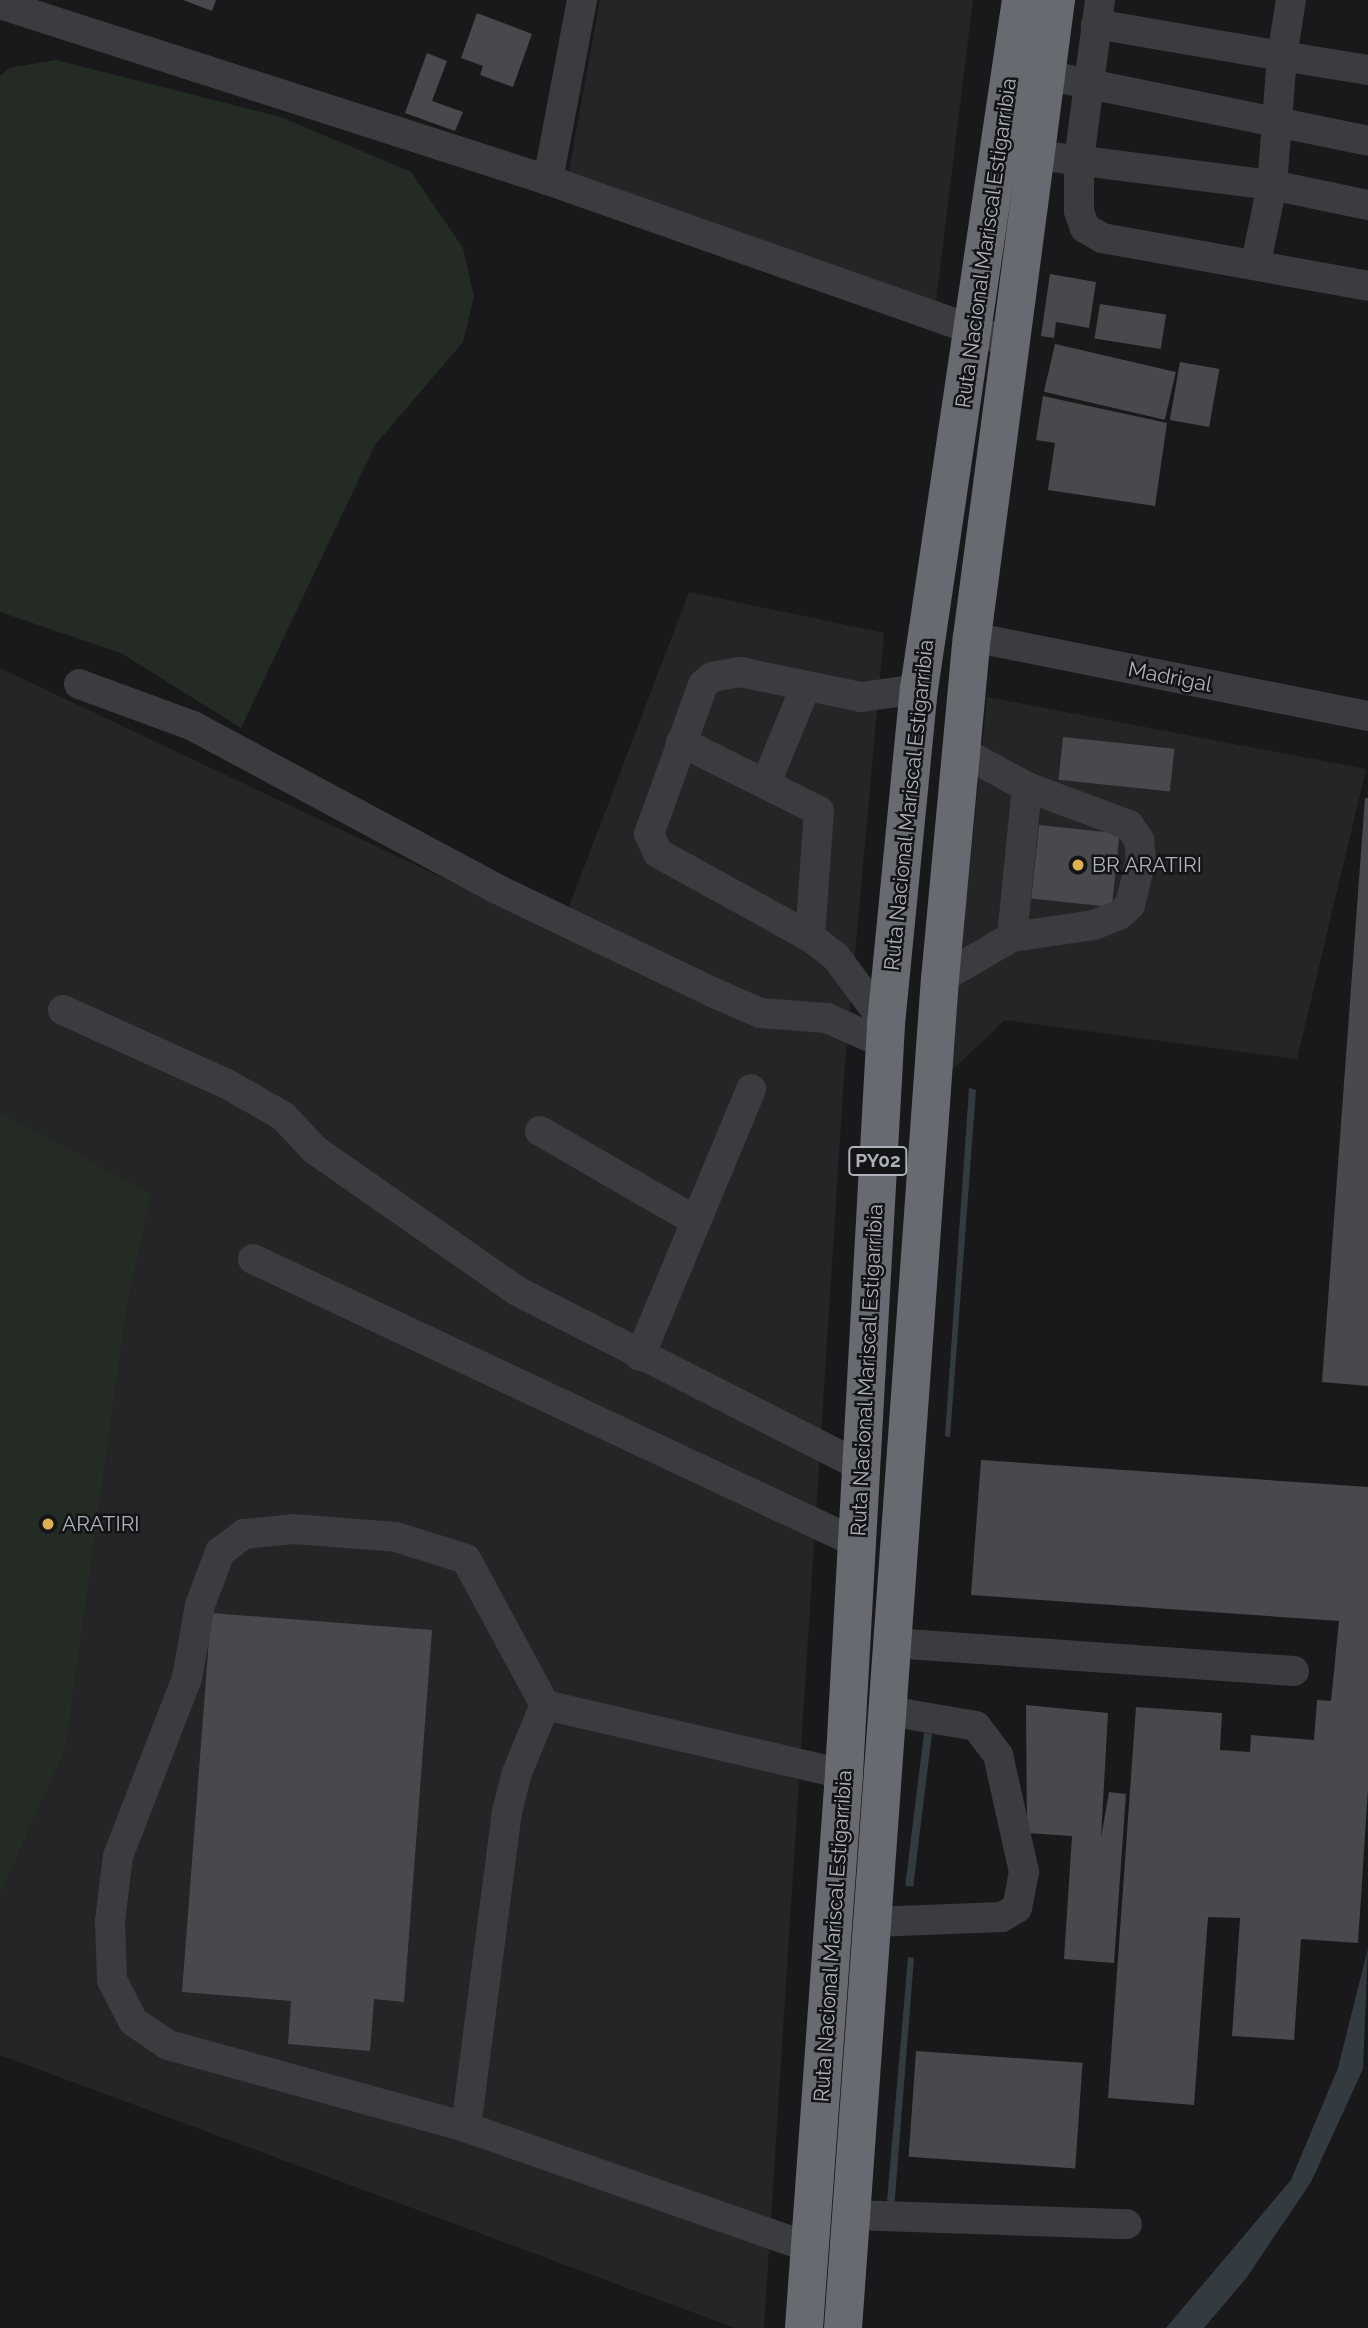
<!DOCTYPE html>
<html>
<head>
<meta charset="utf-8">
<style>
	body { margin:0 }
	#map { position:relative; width:1368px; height:2328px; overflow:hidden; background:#19191b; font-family:Raleway,sans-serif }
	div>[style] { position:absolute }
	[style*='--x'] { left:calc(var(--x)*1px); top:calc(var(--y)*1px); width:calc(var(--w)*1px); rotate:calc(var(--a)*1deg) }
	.built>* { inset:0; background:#252528 }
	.green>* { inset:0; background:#242b25 }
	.water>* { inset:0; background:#333a40; transform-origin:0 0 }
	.building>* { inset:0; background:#48494d; transform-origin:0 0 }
	.minor>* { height:30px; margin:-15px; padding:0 15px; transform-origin:15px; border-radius:15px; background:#3b3b40 }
	.highway>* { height:38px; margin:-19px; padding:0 19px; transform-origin:19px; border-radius:19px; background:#676a70 }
	.dots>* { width:19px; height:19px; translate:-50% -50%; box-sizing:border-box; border:4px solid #141416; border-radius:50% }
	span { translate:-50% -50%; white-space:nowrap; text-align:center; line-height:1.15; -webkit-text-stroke:5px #141416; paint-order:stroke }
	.shield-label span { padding:2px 5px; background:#141416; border:2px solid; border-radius:5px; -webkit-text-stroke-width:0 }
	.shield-label { font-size:19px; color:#adb1b9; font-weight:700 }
	.street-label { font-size:21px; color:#adb1b9 }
	.poi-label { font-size:21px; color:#adb1b9 }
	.left { translate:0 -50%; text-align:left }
</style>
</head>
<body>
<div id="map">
	<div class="built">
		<div style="clip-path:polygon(600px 0,973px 0,935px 309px,566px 187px)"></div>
		<div style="clip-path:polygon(689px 592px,884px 633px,844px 1076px,764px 2328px,735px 2328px,0 2055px,0 1895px,66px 1748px,128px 1301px,150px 1194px,0 1111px,0 668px,559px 933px)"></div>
		<div style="clip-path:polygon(987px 697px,1366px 769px,1297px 1059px,1005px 1020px,949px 1073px)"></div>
	</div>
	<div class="green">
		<div style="clip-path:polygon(56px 60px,281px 117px,411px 172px,463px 248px,474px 296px,463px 342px,375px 445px,241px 728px,121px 653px,0 612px,0 76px,9px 68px)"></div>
		<div style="clip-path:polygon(0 1111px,151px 1194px,128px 1301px,66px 1748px,0 1895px)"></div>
	</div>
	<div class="water">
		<div style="clip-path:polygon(969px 1088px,976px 1090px,950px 1437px,945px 1436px)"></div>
		<div style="left:924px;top:1733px;width:8px;height:154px;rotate:7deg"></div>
		<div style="clip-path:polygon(1368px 1948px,1363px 2069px,1311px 2182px,1247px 2277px,1204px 2328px,1166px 2328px,1291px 2180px,1338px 2068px)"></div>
		<div style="clip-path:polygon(908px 1957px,914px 1958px,893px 2223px,885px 2224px)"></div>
	</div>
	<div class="building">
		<div style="clip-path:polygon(183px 0,216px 0,212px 11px)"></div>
		<div style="clip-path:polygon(477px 13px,532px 34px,513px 87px,480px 75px,483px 66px,461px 58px)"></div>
		<div style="clip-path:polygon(427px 53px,447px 61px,432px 101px,463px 112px,455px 131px,405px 113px)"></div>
		<div style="clip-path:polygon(1050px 274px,1096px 282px,1089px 328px,1056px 322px,1054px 338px,1041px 336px)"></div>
		<div style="left:1100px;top:304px;width:67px;height:35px;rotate:9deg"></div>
		<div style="left:1055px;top:344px;width:124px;height:49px;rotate:13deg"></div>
		<div style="left:1180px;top:362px;width:40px;height:59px;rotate:10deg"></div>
		<div style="clip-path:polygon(1043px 396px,1167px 423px,1155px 506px,1048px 490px,1055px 443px,1036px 440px)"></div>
		<div style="left:1063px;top:737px;width:112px;height:43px;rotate:6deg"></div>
		<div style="clip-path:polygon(1365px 798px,1368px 798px,1368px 1386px,1322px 1382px)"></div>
		<div style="left:1039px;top:825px;width:81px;height:74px;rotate:6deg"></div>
		<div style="clip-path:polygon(981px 1460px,1368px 1487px,1368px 1789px,1358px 1943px,1301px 1939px,1294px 2040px,1232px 2036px,1240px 1918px,1208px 1917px,1194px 2105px,1108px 2098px,1136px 1707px,1222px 1713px,1220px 1750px,1250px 1752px,1251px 1735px,1314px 1740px,1317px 1700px,1331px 1701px,1339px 1621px,971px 1595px)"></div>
		<div style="clip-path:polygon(211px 1613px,432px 1630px,404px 2002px,374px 1999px,370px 2051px,288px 2044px,291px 2001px,182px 1992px)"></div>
		<div style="clip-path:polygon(1026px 1705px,1108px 1713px,1101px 1838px,1109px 1792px,1126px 1794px,1114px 1963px,1064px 1959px,1072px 1836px,1027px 1833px)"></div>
		<div style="left:916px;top:2051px;width:167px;height:106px;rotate:4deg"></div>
	</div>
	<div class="minor">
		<div style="--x:1100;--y:0;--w:161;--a:97.5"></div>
		<div style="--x:1079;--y:160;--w:51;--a:90"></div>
		<div style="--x:1079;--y:211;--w:18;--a:71"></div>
		<div style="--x:1085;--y:228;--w:20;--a:30"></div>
		<div style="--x:1102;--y:238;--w:270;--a:10.2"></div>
		<div style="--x:1291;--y:0;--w:57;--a:99.1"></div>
		<div style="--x:1282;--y:56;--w:87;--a:9.2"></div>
		<div style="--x:0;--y:4;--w:576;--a:17.81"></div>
		<div style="--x:548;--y:180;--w:491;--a:19.4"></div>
		<div style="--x:1096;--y:24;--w:189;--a:9.8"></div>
		<div style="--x:1282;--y:56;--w:129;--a:94.4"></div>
		<div style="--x:1272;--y:185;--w:80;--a:101.6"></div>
		<div style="--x:1045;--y:75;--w:330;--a:11.5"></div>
		<div style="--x:1014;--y:152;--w:260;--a:7.3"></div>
		<div style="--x:1272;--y:185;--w:98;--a:11.8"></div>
		<div style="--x:548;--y:180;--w:183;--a:-79.3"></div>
		<div style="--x:972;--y:637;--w:404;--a:11.3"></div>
		<div style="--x:79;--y:684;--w:121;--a:20.2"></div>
		<div style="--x:193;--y:726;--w:345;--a:28.2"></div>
		<div style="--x:497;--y:889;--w:238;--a:25.6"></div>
		<div style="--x:712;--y:992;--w:52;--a:23.6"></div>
		<div style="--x:760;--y:1013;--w:67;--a:4.3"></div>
		<div style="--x:827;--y:1018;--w:64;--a:24.1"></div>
		<div style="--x:681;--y:742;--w:154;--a:26.6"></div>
		<div style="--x:819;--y:811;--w:126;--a:94.1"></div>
		<div style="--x:766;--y:783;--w:103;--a:-67.7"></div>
		<div style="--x:1012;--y:937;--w:151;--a:-84.3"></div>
		<div style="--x:940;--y:979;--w:83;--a:-30.3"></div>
		<div style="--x:1012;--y:937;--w:83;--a:-8.3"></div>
		<div style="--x:1094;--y:925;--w:27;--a:-22"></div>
		<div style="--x:1119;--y:915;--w:15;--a:-42"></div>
		<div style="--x:1130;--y:905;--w:47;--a:-76.6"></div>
		<div style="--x:1141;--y:859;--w:19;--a:-96"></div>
		<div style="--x:1139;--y:840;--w:18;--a:-124"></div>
		<div style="--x:1129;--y:825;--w:109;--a:-159.6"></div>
		<div style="--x:1027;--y:787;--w:75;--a:-151.4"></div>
		<div style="--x:63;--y:1010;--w:180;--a:24.3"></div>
		<div style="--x:227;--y:1084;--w:64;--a:29.7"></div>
		<div style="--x:283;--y:1116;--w:47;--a:46.7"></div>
		<div style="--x:315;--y:1150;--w:246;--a:34.9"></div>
		<div style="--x:517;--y:1291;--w:386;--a:27"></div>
		<div style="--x:886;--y:1024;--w:84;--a:-126.7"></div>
		<div style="--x:836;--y:957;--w:33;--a:-142"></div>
		<div style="--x:810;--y:937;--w:174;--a:-151.1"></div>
		<div style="--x:658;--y:853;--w:21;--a:-115"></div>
		<div style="--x:649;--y:834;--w:158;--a:-70.1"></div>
		<div style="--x:703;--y:685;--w:12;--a:-42"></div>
		<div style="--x:712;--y:677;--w:28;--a:-10"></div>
		<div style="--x:740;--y:672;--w:124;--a:11.7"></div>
		<div style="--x:861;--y:697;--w:59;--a:-7.9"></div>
		<div style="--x:540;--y:1131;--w:180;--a:30"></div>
		<div style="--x:253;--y:1259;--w:667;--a:25.18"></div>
		<div style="--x:640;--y:1356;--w:289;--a:-67.4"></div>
		<div style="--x:893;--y:1643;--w:402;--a:4"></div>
		<div style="--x:873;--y:1922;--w:129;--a:-2.2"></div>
		<div style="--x:1002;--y:1917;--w:17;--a:-31"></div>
		<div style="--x:1017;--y:1908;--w:37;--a:-79"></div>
		<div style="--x:1024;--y:1872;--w:120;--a:-102.5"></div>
		<div style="--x:998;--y:1755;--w:36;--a:-127"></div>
		<div style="--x:976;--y:1726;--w:89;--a:-170.3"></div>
		<div style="--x:466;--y:2127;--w:309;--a:-164.6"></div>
		<div style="--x:168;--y:2045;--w:42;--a:-145.6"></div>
		<div style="--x:133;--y:2021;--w:46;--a:-117.1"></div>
		<div style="--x:112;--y:1980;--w:59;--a:-91.9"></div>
		<div style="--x:110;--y:1921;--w:65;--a:-83"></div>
		<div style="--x:118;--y:1856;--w:191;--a:-68.8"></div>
		<div style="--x:187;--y:1678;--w:74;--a:-79.9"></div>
		<div style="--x:200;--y:1605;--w:57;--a:-69.3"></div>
		<div style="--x:220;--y:1552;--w:30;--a:-37"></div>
		<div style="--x:244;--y:1534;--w:49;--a:-5.8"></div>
		<div style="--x:293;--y:1529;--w:103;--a:4.4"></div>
		<div style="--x:396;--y:1537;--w:73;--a:17.4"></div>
		<div style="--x:466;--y:1559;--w:166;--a:61.6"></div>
		<div style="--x:851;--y:2215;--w:276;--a:1.9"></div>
		<div style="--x:811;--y:2248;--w:366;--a:-160.7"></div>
		<div style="--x:466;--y:2127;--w:318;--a:-82.6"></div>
		<div style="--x:507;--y:1812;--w:38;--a:-76"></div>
		<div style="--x:516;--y:1775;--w:76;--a:-67.5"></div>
		<div style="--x:545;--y:1705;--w:307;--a:13"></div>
	</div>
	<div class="highway">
		<div style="--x:804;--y:2328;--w:555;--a:-85.87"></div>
		<div style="--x:844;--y:1774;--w:751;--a:-86.79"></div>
		<div style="--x:886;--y:1024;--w:337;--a:-84.4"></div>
		<div style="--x:919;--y:689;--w:697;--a:-81.58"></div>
		<div style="--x:843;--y:2328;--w:1352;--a:-85.89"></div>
		<div style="--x:940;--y:979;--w:343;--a:-84.7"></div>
		<div style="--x:972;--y:637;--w:643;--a:-82.49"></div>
	</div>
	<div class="dots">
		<div style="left:1078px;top:865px;background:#dcaf50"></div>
		<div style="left:48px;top:1524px;background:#dcaf50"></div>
	</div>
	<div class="shield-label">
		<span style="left:878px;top:1161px">PY02</span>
	</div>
	<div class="street-label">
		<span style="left:986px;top:243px;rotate:-82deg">Ruta Nacional Mariscal Estigarribia</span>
		<span style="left:1170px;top:677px;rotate:11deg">Madrigal</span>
		<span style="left:909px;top:805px;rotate:-84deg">Ruta Nacional Mariscal Estigarribia</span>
		<span style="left:867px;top:1370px;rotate:-87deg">Ruta Nacional Mariscal Estigarribia</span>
		<span style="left:833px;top:1936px;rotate:-86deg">Ruta Nacional Mariscal Estigarribia</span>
	</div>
	<div class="poi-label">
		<span class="left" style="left:1092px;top:865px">BR ARATIRI</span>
		<span class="left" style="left:62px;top:1524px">ARATIRI</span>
	</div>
</div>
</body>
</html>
